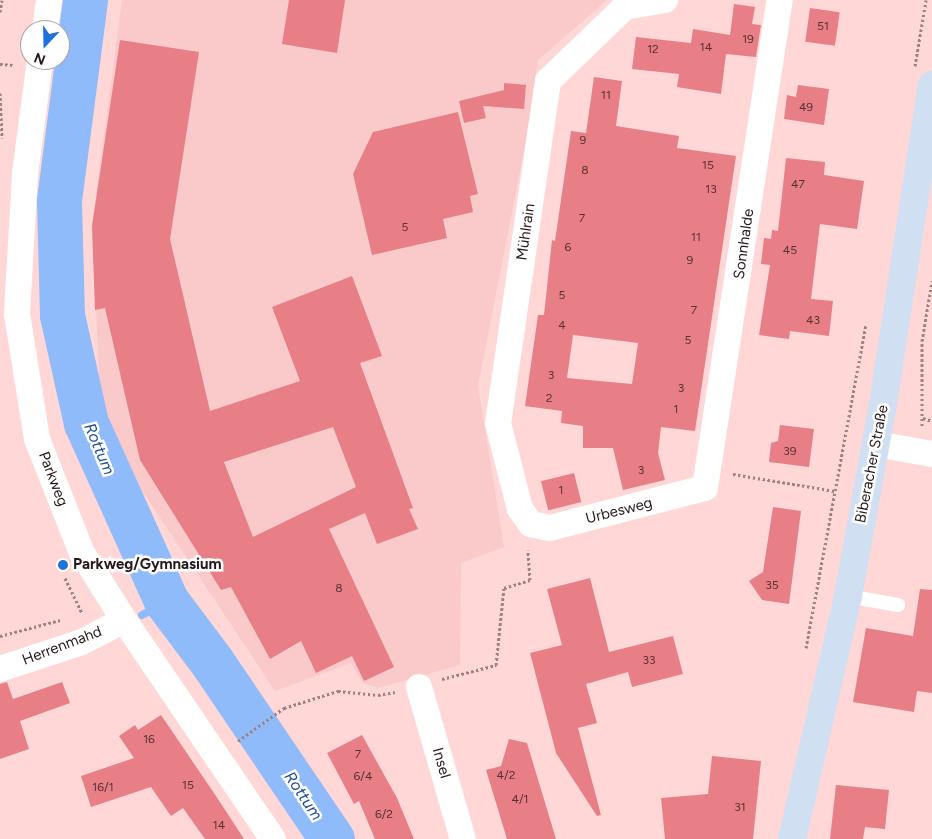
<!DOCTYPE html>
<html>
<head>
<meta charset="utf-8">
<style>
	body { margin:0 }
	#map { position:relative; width:932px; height:839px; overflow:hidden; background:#ffd7d7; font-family:Figtree,sans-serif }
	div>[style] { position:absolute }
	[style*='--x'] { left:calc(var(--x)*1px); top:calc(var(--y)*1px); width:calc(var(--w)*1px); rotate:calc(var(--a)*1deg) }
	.built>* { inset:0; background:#fac9ca }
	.stream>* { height:8px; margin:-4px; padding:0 4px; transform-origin:4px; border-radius:4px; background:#8fbbfb }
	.river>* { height:45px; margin:-22.5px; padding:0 22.5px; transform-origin:22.5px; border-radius:22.5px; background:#8fbbfb }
	.building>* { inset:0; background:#e87f86; transform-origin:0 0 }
	.path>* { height:3px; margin-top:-1.5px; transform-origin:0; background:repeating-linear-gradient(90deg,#9e8282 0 2.5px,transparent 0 5px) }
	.service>* { height:14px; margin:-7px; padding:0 7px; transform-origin:7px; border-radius:7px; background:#fff }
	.minor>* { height:26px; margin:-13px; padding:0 13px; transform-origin:13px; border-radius:13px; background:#fff }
	.secondary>* { height:28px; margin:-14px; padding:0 14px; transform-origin:14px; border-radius:14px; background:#d1dff3 }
	.dots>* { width:14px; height:14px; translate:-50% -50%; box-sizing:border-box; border:2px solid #fff; border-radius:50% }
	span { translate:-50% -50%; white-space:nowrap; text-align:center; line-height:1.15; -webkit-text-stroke:5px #fff; paint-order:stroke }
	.number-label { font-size:12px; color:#563234 }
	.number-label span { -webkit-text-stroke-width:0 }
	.street-label { font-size:15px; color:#261818 }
	.poi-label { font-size:15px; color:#261818; font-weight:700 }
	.left { translate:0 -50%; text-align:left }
	.water-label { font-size:16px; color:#1a4f94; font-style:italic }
	.north { position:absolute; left:20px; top:20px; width:50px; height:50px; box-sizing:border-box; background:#fff; border:1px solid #a8a3a3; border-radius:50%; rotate:201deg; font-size:14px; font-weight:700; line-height:20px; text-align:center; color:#261818 }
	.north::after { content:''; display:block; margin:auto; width:18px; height:22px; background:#1e72dc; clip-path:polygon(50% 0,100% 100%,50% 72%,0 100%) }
</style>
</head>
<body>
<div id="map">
	<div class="built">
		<div style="clip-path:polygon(122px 0,607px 0,538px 60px,524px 151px,478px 386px,504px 547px,461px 563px,460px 665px,378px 688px,363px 683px,351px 663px,275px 691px,143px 492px,101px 414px,92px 226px)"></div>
	</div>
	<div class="stream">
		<div style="--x:142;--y:615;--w:28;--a:-27"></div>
	</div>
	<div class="river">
		<div style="--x:85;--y:0;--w:203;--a:97.4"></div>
		<div style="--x:59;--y:201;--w:114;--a:88.5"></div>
		<div style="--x:62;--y:315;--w:111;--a:77.5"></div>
		<div style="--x:86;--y:423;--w:196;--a:65.7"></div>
		<div style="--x:167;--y:602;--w:75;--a:53.1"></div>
		<div style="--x:212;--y:662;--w:214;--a:55.9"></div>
	</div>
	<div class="building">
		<div style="clip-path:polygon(289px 0,345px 0,337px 53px,282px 44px)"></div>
		<div style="clip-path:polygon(734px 4px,755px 7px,752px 24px,761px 25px,756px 57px,726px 54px,721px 94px,677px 87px,679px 74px,632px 69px,636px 37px,691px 43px,693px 29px,730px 35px)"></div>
		<div style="left:810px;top:8px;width:30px;height:34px;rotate:8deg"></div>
		<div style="clip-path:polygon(evenodd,120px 40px,199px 52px,170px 239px,210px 411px,300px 381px,272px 307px,352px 276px,382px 356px,360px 363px,413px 508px,409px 509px,418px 529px,377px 544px,365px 513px,329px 529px,394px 667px,364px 681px,352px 656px,316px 673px,301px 641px,270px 659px,231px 587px,221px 590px,140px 460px,105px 308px,95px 310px,92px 226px,120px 40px,333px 427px,356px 487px,253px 537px,224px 462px,333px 427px)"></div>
		<div style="clip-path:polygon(evenodd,594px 77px,622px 81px,616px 126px,679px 136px,677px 148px,736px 156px,695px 431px,661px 427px,658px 453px,665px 480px,623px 490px,613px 448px,583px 448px,583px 426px,561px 423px,562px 411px,525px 406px,538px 315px,544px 315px,552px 240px,555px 241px,571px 131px,586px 133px,594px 77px,573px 335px,638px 343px,632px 384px,567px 378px,573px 335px)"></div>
		<div style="clip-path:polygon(504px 83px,526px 85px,524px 109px,483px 106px,486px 118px,464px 123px,459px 101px,504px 90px)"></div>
		<div style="clip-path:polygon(798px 85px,829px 89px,824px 125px,784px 119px,787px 95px,796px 97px)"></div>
		<div style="clip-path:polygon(458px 112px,478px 194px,470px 196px,473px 212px,443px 219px,447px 238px,372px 255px,353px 174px,373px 132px)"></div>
		<div style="clip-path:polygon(786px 158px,825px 162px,824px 175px,864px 181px,857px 229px,820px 224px,811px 299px,833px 301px,829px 336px,790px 331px,789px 339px,759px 335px,770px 265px,761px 264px,764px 238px,771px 239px,772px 230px,778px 231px)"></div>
		<div style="clip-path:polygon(780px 425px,814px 429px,809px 467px,769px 462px,771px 443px,778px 441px)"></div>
		<div style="left:574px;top:473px;width:30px;height:34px;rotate:76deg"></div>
		<div style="clip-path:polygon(773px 507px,801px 511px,789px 604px,762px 600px,749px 581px,763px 572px)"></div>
		<div style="clip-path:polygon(590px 578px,609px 652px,673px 636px,683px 674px,632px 687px,628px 672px,586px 684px,597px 723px,578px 728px,601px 815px,597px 816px,556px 753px,530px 653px,562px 645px,547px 589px)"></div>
		<div style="clip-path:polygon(920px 589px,932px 590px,932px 693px,917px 691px,914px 712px,853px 702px,866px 628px,913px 636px)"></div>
		<div style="clip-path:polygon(7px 682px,13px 699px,62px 682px,70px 703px,20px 721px,29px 749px,0 759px,0 684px)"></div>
		<div style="clip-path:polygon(161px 715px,216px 796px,244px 839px,205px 839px,183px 808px,171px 816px,151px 787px,91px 807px,81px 776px,134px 758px,119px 736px,135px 725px,138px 730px)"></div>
		<div style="clip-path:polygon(362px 735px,397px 798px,414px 839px,375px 839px,359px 801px,354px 804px,327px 753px)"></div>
		<div style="clip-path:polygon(509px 739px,527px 743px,556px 839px,507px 839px,486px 770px,501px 766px)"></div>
		<div style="clip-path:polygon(712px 756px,761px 761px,753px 839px,665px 839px,661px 798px,708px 794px)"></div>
		<div style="clip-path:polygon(836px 785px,889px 790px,885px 829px,865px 827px,863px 839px,830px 839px)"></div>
	</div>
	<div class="path">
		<div style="--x:0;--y:12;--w:12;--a:-81"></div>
		<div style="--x:0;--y:64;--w:14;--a:4"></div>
		<div style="--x:915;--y:66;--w:67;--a:-80.5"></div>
		<div style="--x:0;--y:93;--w:45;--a:87.5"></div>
		<div style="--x:923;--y:418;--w:9;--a:18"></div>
		<div style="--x:922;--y:426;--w:85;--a:-90"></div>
		<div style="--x:922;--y:341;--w:61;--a:-80.5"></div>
		<div style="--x:733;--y:474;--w:103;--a:9.5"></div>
		<div style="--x:65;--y:578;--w:39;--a:64"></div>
		<div style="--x:0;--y:636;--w:62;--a:-14.9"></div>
		<div style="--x:806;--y:648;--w:329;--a:-79.5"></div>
		<div style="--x:442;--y:679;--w:56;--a:-14.5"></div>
		<div style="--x:496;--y:665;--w:77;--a:-84.1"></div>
		<div style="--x:504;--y:588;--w:27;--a:-17"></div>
		<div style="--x:530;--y:580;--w:30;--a:-94"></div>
		<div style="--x:238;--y:741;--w:57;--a:-35.7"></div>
		<div style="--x:284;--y:708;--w:57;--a:-17.5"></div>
		<div style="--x:338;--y:691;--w:40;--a:5.7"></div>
		<div style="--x:378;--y:695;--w:17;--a:-10"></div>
	</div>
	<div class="service">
		<div style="--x:848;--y:596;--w:51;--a:10.2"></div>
	</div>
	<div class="minor">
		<div style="--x:665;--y:0;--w:41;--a:170.1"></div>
		<div style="--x:625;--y:7;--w:107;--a:136.1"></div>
		<div style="--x:548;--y:81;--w:346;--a:98.3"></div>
		<div style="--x:498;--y:423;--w:89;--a:75.7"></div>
		<div style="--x:520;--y:509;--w:19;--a:54"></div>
		<div style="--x:531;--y:524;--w:19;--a:12"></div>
		<div style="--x:550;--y:528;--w:160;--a:-14.5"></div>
		<div style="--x:705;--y:488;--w:494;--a:-81.3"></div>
		<div style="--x:45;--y:30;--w:30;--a:-82"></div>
		<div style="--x:40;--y:60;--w:115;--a:97.5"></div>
		<div style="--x:25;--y:174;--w:140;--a:93.3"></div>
		<div style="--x:17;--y:314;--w:127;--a:80.9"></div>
		<div style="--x:37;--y:439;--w:123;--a:68.5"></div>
		<div style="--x:82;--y:553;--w:79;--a:57.9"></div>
		<div style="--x:124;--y:620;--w:265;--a:55.8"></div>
		<div style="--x:876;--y:444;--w:57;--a:10.1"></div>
		<div style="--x:0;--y:669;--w:86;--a:-18.2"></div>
		<div style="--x:82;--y:642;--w:47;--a:-27.6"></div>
		<div style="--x:419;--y:687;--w:158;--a:73.9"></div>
	</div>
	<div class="secondary">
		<div style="--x:792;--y:839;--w:249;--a:-77"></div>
		<div style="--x:848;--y:596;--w:195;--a:-79.7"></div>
		<div style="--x:883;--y:404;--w:323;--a:-81.3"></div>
	</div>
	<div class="dots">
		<div style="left:63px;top:565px;background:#1e72dc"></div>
	</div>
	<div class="number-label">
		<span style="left:823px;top:27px">51</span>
		<span style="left:748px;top:40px">19</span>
		<span style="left:706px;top:48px">14</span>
		<span style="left:653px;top:50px">12</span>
		<span style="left:606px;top:96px">11</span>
		<span style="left:806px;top:108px">49</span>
		<span style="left:583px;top:141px">9</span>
		<span style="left:708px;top:166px">15</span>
		<span style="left:585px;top:171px">8</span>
		<span style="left:798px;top:185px">47</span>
		<span style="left:711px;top:190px">13</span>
		<span style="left:582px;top:219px">7</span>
		<span style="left:405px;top:228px">5</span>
		<span style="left:696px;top:238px">11</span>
		<span style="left:568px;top:248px">6</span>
		<span style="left:790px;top:251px">45</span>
		<span style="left:690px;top:261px">9</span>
		<span style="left:562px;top:296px">5</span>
		<span style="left:694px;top:311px">7</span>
		<span style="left:813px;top:321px">43</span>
		<span style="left:562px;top:326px">4</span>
		<span style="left:688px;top:341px">5</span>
		<span style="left:551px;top:376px">3</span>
		<span style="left:681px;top:389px">3</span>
		<span style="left:549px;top:399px">2</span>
		<span style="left:676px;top:410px">1</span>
		<span style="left:790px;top:452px">39</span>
		<span style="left:641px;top:471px">3</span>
		<span style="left:561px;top:491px">1</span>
		<span style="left:772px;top:586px">35</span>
		<span style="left:339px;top:589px">8</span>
		<span style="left:649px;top:661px">33</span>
		<span style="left:149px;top:740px">16</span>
		<span style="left:358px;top:755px">7</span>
		<span style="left:506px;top:776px">4/2</span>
		<span style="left:363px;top:777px">6/4</span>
		<span style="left:188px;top:786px">15</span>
		<span style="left:103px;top:788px">16/1</span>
		<span style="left:520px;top:800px">4/1</span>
		<span style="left:740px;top:808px">31</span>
		<span style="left:384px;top:815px">6/2</span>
		<span style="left:219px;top:826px">14</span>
	</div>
	<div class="street-label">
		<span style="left:526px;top:232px;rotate:-82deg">Mühlrain</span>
		<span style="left:744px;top:244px;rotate:-82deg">Sonnhalde</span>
		<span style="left:872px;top:464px;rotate:-79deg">Biberacher Straße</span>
		<span style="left:53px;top:479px;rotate:69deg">Parkweg</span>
		<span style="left:619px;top:511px;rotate:-14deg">Urbesweg</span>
		<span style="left:62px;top:646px;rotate:-21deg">Herrenmahd</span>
		<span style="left:441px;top:763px;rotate:74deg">Insel</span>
	</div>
	<div class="poi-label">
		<span class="left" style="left:73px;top:565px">Parkweg/Gymnasium</span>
	</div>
	<div class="water-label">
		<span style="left:99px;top:449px;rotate:67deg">Rottum</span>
		<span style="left:303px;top:796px;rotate:56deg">Rottum</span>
	</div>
	<div class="north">N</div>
</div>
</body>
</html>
